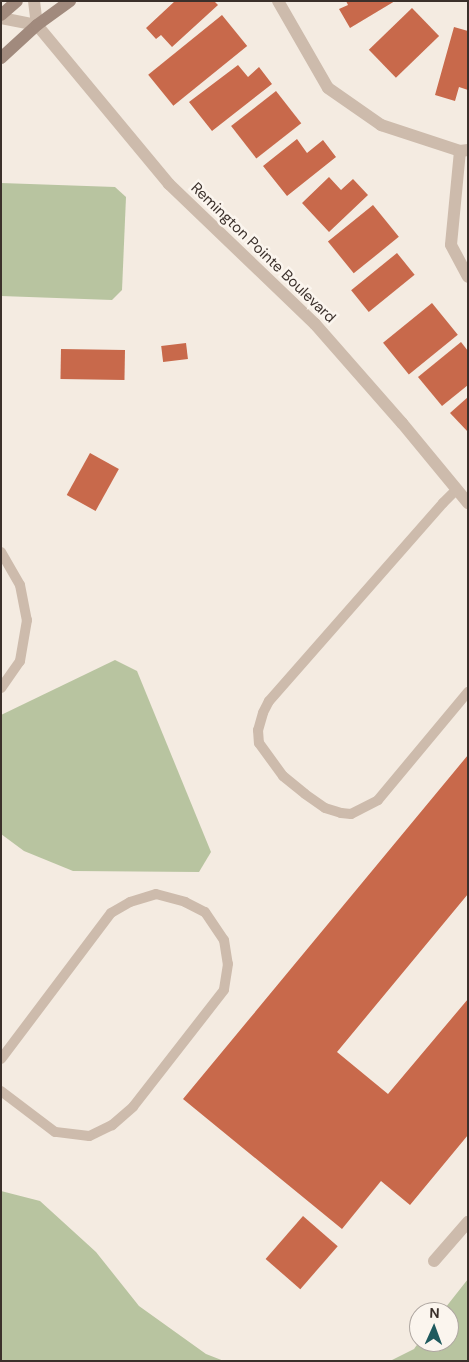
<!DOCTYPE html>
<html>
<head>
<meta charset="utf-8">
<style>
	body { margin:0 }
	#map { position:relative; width:469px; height:1362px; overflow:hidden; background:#f4ebe1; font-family:"DM Sans",sans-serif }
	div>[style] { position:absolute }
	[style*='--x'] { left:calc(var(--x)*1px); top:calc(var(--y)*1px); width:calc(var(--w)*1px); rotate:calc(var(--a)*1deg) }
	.green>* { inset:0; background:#b8c4a0 }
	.building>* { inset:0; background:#c8694b; transform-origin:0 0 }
	.lane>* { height:10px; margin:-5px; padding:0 5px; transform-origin:5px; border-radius:5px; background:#cdbbac }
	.street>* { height:12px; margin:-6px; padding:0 6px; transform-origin:6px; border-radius:6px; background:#cdbbac }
	.secondary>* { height:12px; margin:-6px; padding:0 6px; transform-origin:6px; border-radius:6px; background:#a18a7d }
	span { translate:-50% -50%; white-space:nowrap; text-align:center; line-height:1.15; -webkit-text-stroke:5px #fbf5ee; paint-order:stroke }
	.street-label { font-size:15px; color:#3b302b }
	.frame { position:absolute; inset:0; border:2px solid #3b302b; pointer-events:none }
	.north { position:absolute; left:409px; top:1302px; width:50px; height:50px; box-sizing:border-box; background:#fbf5ee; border:1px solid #aea6a0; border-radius:50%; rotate:2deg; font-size:14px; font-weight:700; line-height:20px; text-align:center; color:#3b302b }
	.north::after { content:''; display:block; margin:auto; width:18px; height:22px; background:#1f5a5e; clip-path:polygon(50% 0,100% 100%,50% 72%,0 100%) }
</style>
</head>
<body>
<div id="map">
	<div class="green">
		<div style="clip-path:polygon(1px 183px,115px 187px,126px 197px,122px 290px,112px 300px,1px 296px)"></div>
		<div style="clip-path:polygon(115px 660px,137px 671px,211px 852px,199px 872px,73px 871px,24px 851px,1px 834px,1px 715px)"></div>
		<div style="clip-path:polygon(1px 1191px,40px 1201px,96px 1252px,139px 1306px,206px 1354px,224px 1361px,1px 1361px)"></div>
		<div style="clip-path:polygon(468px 1279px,468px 1361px,390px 1361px,414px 1349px,419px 1342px,449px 1342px,449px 1312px,442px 1312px)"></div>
	</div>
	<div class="building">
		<div style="clip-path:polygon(175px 1px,214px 1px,218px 5px,172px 47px,161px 35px,156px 39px,146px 28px)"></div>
		<div style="clip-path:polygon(346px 1px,395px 1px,350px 28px,339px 9px,348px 5px)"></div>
		<div style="left:412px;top:8px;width:39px;height:60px;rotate:46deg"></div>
		<div style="left:222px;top:15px;width:40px;height:95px;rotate:51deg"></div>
		<div style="clip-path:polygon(454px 27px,468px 31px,468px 90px,459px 87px,455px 101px,435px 95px)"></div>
		<div style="clip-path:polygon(238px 65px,248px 77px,259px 67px,272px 84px,212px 131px,189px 102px)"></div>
		<div style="left:276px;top:91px;width:41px;height:57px;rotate:52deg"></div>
		<div style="clip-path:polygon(297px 139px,307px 153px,323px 140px,336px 157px,287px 196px,263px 166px)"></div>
		<div style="clip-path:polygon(329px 177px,341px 190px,353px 179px,368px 195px,329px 232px,302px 203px)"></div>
		<div style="left:373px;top:205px;width:41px;height:58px;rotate:51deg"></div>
		<div style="left:397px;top:253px;width:28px;height:59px;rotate:51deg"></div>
		<div style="left:432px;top:303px;width:41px;height:63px;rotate:51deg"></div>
		<div style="clip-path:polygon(461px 342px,468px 351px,468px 385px,442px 406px,418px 377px)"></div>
		<div style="left:186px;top:343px;width:16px;height:25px;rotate:83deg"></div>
		<div style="left:61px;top:349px;width:64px;height:30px;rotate:1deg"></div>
		<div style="clip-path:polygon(468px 397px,468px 432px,450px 413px)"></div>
		<div style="left:90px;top:453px;width:33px;height:48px;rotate:29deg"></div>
		<div style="clip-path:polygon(468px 755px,468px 894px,337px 1052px,388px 1094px,468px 999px,468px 1135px,410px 1205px,381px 1181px,342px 1229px,183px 1099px)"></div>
		<div style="left:303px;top:1216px;width:46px;height:57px;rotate:41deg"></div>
	</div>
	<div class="lane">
		<div style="--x:457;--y:489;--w:20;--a:135"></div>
		<div style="--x:443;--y:503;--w:264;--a:131.3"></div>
		<div style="--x:269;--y:701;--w:13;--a:117"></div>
		<div style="--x:263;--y:713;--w:18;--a:106"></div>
		<div style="--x:258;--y:730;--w:13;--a:86"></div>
		<div style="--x:259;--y:743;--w:41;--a:54"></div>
		<div style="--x:283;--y:776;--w:28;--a:39"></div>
		<div style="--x:305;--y:794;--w:24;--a:35"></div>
		<div style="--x:325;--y:808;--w:17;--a:17"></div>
		<div style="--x:341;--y:813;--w:10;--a:6"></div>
		<div style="--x:351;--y:814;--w:30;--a:-27"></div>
		<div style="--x:378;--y:800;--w:141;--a:-50.2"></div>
		<div style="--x:1;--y:552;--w:38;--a:60"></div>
		<div style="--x:20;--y:585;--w:36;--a:79"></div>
		<div style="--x:27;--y:620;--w:42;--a:99.7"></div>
		<div style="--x:20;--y:661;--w:33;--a:125"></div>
		<div style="--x:1;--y:1059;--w:183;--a:-53"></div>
		<div style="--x:111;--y:913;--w:22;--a:-30"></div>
		<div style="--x:130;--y:902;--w:27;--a:-17"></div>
		<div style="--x:156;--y:894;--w:30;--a:15"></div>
		<div style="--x:185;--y:902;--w:22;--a:27"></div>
		<div style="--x:205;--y:912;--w:34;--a:56"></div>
		<div style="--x:224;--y:940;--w:24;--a:81"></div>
		<div style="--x:228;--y:964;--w:26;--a:99"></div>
		<div style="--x:224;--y:990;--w:148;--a:127.9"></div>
		<div style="--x:133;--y:1107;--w:28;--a:139"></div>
		<div style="--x:112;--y:1125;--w:25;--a:154"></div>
		<div style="--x:89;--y:1136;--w:34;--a:-173"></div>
		<div style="--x:55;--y:1132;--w:68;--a:-142.8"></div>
	</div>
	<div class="street">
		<div style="--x:34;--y:1;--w:24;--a:83"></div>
		<div style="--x:37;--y:25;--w:207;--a:50.3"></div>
		<div style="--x:169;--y:184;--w:202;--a:43.8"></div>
		<div style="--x:315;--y:324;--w:132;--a:48.7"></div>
		<div style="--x:402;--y:423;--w:104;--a:50.5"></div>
		<div style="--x:278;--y:1;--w:100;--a:60.1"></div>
		<div style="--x:328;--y:88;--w:65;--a:34.9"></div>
		<div style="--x:381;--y:125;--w:83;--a:18.2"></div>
		<div style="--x:460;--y:151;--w:8;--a:-7"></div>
		<div style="--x:1;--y:18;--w:37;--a:11"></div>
		<div style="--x:460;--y:151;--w:94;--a:95.5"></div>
		<div style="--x:451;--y:245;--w:36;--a:62"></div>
		<div style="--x:434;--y:1261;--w:52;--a:-48.9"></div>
	</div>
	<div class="secondary">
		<div style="--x:1;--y:15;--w:21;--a:-41"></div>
		<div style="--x:1;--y:58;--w:49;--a:-42.5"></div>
		<div style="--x:37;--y:25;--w:41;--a:-36"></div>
	</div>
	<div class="street-label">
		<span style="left:263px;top:253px;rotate:44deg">Remington Pointe Boulevard</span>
	</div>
	<div class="frame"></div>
	<div class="north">N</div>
</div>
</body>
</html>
